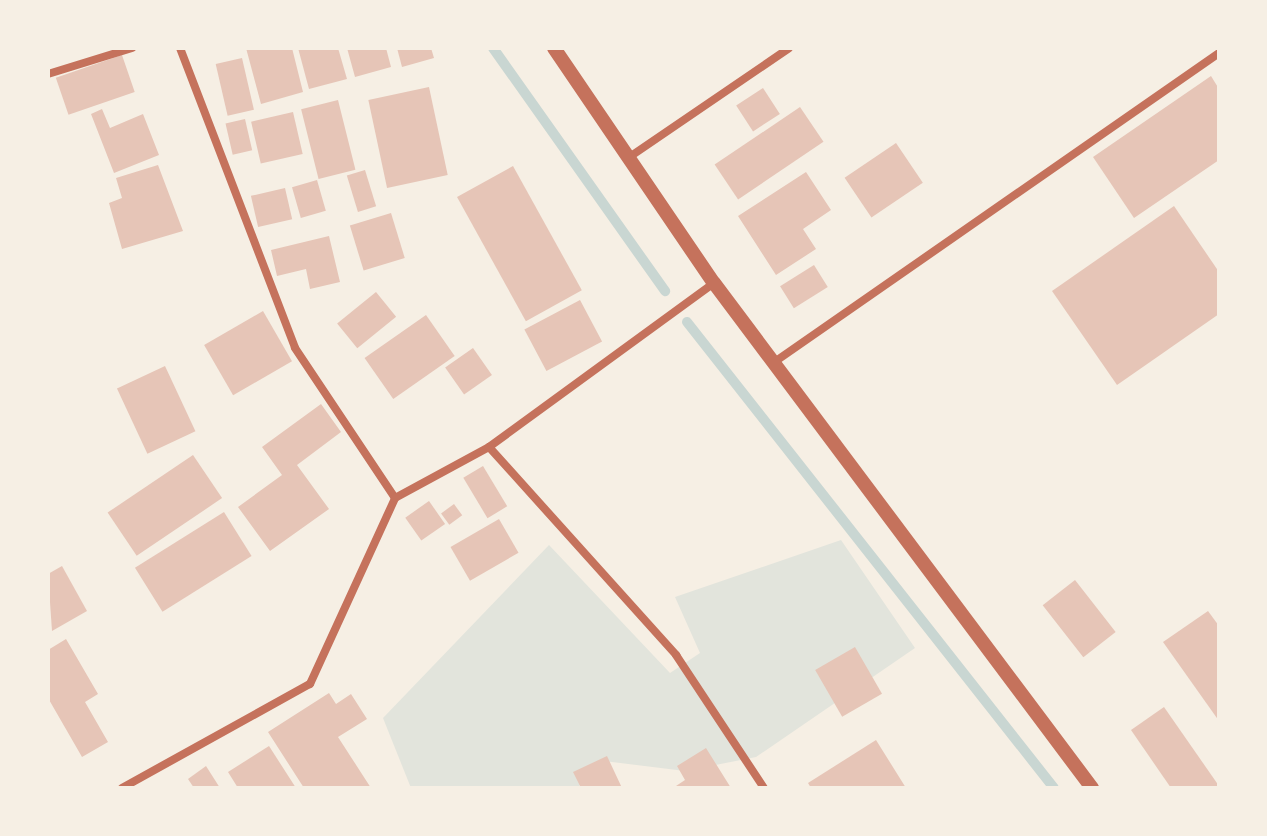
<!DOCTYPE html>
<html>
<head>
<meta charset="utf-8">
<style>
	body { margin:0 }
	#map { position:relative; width:1267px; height:836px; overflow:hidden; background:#f6efe4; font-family:"Nunito Sans",sans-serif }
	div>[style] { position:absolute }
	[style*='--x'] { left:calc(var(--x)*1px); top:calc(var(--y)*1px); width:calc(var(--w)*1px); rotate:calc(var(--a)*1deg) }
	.green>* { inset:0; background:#e2e4dc }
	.stream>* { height:10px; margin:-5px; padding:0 5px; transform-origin:5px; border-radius:5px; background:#c9d6d2 }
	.building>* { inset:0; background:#e6c5b7; transform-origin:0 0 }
	.minor>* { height:8px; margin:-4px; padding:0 4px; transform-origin:4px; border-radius:4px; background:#c5725c }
	.tertiary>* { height:14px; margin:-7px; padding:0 7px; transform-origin:7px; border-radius:7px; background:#c5725c }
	span { translate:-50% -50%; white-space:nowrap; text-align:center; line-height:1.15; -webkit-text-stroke:8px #f6efe4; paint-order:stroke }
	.frame { position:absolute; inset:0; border:50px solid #f6efe4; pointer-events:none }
</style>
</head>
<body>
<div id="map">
	<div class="green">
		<div style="clip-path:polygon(841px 540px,915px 648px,756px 757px,685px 771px,604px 761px,577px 788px,411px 788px,383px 718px,549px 545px,670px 673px,700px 653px,675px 597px)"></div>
	</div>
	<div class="stream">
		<div style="--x:493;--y:48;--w:298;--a:54.7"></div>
		<div style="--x:687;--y:322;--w:593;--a:51.78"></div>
	</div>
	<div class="building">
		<div style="clip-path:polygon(246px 48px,292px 48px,303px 92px,261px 104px)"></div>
		<div style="clip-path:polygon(298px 48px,338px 48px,347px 79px,309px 89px)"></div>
		<div style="clip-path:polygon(347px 48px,386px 48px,391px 67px,355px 77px)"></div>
		<div style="clip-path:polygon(397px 48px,431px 48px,434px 58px,402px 67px)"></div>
		<div style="left:122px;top:55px;width:39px;height:70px;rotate:71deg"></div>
		<div style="left:242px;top:58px;width:53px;height:27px;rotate:77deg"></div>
		<div style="clip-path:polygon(1211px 76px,1219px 89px,1219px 160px,1134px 218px,1093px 157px)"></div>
		<div style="left:429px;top:87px;width:90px;height:62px;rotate:78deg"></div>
		<div style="left:763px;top:88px;width:31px;height:32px;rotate:57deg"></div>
		<div style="left:338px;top:100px;width:72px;height:38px;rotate:76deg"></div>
		<div style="left:800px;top:107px;width:42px;height:103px;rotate:56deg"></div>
		<div style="clip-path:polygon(102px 109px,110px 128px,143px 114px,159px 155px,114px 173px,91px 114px)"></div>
		<div style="left:293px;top:112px;width:43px;height:43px;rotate:77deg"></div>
		<div style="left:245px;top:119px;width:32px;height:20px;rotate:77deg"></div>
		<div style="left:896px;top:143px;width:48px;height:62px;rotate:56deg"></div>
		<div style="clip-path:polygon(158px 165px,183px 231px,122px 249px,109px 203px,122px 198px,116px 178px)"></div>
		<div style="left:513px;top:166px;width:142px;height:64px;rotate:61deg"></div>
		<div style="left:365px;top:170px;width:38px;height:19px;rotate:73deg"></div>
		<div style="clip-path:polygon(806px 172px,831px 210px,803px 229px,816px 249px,776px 275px,738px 216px)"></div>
		<div style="left:317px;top:180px;width:32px;height:26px;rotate:74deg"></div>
		<div style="left:285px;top:188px;width:32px;height:35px;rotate:77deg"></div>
		<div style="clip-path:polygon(1174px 206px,1219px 272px,1219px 314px,1117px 385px,1052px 291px)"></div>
		<div style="left:391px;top:213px;width:47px;height:43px;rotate:73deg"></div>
		<div style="clip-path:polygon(329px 236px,340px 282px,310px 289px,306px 269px,277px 276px,271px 250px)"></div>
		<div style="left:814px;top:265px;width:26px;height:40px;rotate:58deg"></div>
		<div style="left:376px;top:292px;width:32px;height:50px;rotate:51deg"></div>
		<div style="left:580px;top:300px;width:47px;height:63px;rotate:62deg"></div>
		<div style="left:263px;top:311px;width:58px;height:68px;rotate:60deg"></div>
		<div style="left:426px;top:315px;width:50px;height:75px;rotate:55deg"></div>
		<div style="left:473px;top:348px;width:33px;height:34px;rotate:55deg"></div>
		<div style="left:165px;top:366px;width:72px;height:53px;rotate:65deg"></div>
		<div style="clip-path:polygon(321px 404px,341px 432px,297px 465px,329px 509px,270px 551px,238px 507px,282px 475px,262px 447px)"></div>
		<div style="left:193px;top:455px;width:52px;height:103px;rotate:56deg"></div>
		<div style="left:483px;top:466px;width:47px;height:23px;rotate:59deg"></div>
		<div style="left:429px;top:501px;width:28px;height:29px;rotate:55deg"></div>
		<div style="left:454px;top:504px;width:14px;height:16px;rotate:54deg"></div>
		<div style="left:224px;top:512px;width:52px;height:105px;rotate:58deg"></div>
		<div style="left:499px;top:519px;width:39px;height:56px;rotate:60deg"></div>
		<div style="clip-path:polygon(62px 566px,87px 611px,52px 631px,48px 574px)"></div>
		<div style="left:1075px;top:580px;width:66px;height:41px;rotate:52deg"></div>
		<div style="clip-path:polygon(1208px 611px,1219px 626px,1219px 721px,1163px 642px)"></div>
		<div style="clip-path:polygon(66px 639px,98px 694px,85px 702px,108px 742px,82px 757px,48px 698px,48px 650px)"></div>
		<div style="left:855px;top:647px;width:54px;height:46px;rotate:60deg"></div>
		<div style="clip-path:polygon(329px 693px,336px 704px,351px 694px,367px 719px,338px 737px,371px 788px,304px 788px,268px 732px)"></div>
		<div style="clip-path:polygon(1164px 707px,1219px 786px,1219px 788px,1171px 788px,1131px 730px)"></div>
		<div style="clip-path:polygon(876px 740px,906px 788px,811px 788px,808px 783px)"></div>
		<div style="clip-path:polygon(269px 746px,296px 788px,238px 788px,228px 772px)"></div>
		<div style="clip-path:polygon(706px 748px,731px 788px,673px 788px,685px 780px,677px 766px)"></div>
		<div style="clip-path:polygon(607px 756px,622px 788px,581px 788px,573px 772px)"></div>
		<div style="clip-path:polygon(206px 766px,220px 788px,194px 788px,188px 779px)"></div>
	</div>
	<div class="minor">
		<div style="--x:180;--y:48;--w:321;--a:69"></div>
		<div style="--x:295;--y:348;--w:180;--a:56.3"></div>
		<div style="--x:48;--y:74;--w:88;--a:-17.2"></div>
		<div style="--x:628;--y:158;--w:195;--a:-34.3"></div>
		<div style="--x:773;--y:363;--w:543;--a:-34.8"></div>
		<div style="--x:489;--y:447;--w:280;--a:48"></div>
		<div style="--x:676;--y:655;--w:159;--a:56.5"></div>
		<div style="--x:122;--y:788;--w:215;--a:-29"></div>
		<div style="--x:310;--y:684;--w:205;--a:-65.4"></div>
		<div style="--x:395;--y:498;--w:107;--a:-28.5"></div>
		<div style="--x:489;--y:447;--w:278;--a:-36.1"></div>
	</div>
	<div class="tertiary">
		<div style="--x:554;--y:48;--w:284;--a:55.8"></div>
		<div style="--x:714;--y:283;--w:631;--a:53.18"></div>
	</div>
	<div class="frame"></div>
</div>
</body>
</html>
